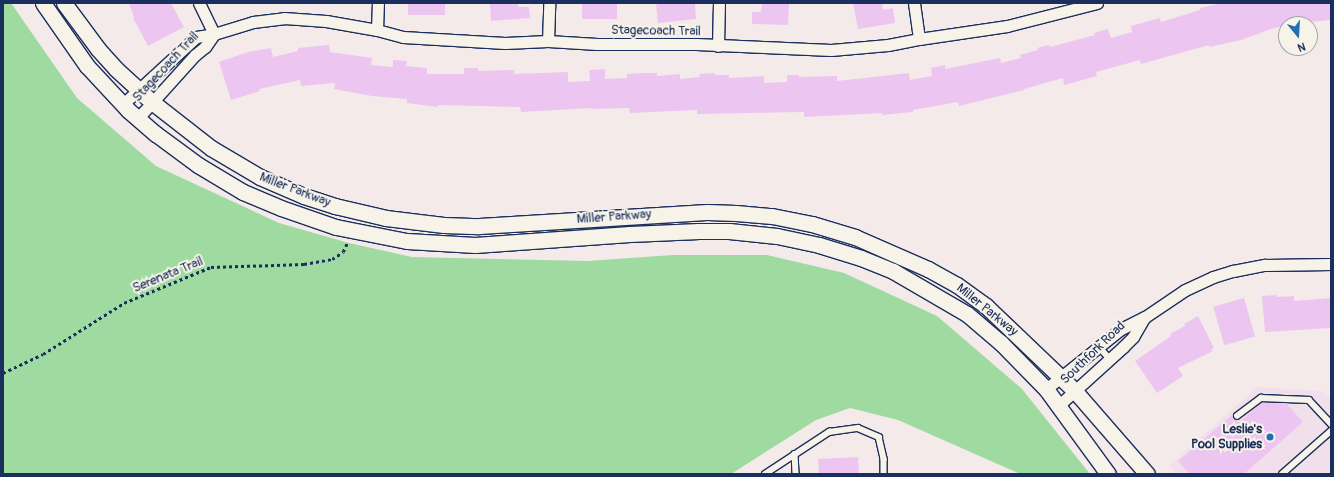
<!DOCTYPE html>
<html>
<head>
<meta charset="utf-8">
<style>
	body { margin:0 }
	#map { position:relative; width:1334px; height:477px; overflow:hidden; background:#f5eaea; font-family:Pangolin,sans-serif }
	div>[style] { position:absolute }
	[style*='--x'] { left:calc(var(--x)*1px); top:calc(var(--y)*1px); width:calc(var(--w)*1px); rotate:calc(var(--a)*1deg) }
	.built>* { inset:0; background:#f2dfec }
	.green>* { inset:0; background:#9fdaa0 }
	.building>* { inset:0; background:#ecc6f0; transform-origin:0 0 }
	.path>* { height:2.5px; margin-top:-1.25px; transform-origin:0; background:repeating-linear-gradient(90deg,#1b2f5e 0 3px,transparent 0 6px) }
	.roads { filter:drop-shadow(1px 0 #1b2f5e) drop-shadow(-1px 0 #1b2f5e) drop-shadow(0 1px #1b2f5e) drop-shadow(0 -1px #1b2f5e) }
	.lane>* { height:5.5px; margin:-2.75px; padding:0 2.75px; transform-origin:2.75px; border-radius:2.75px; background:#f7f3e8 }
	.street>* { height:11px; margin:-5.5px; padding:0 5.5px; transform-origin:5.5px; border-radius:5.5px; background:#f7f3e8 }
	.secondary>* { height:15px; margin:-7.5px; padding:0 7.5px; transform-origin:7.5px; border-radius:7.5px; background:#f7f3e8 }
	.dots>* { width:11px; height:11px; translate:-50% -50%; box-sizing:border-box; border:2px solid #f7f3e8; border-radius:50% }
	span { translate:-50% -50%; white-space:nowrap; text-align:center; line-height:1.15; -webkit-text-stroke:4px #f7f3e8; paint-order:stroke }
	.street-label { font-size:13px; color:#1b2f5e }
	.poi-label { font-size:13px; color:#1b2f5e; font-weight:700 }
	.right { translate:-100% -50%; text-align:right }
	.frame { position:absolute; inset:0; border:4px solid #1b2f5e; pointer-events:none }
	.north { position:absolute; left:1278px; top:16px; width:40px; height:40px; box-sizing:border-box; background:#f7f3e8; border:1px solid #9fa5b1; border-radius:50%; rotate:162deg; font-size:11px; font-weight:700; line-height:16px; text-align:center; color:#1b2f5e }
	.north::after { content:''; display:block; margin:auto; width:14px; height:18px; background:#1f6fb2; clip-path:polygon(50% 0,100% 100%,50% 72%,0 100%) }
</style>
</head>
<body>
<div id="map">
	<div class="built">
		<div style="clip-path:polygon(1257px 387px,1322px 391px,1331px 399px,1331px 474px,1176px 474px,1169px 466px)"></div>
	</div>
	<div class="green">
		<div style="clip-path:polygon(3px 3px,11px 3px,77px 98px,156px 166px,279px 223px,349px 243px,412px 257px,588px 261px,673px 255px,767px 255px,844px 273px,937px 316px,1022px 389px,1090px 474px,1020px 474px,898px 420px,850px 408px,816px 420px,731px 474px,3px 474px)"></div>
	</div>
	<div class="building">
		<div style="clip-path:polygon(129px 3px,171px 3px,184px 27px,148px 46px,133px 18px,134px 17px)"></div>
		<div style="left:408px;top:3px;width:37px;height:12px"></div>
		<div style="clip-path:polygon(490px 3px,518px 3px,518px 7px,529px 7px,530px 18px,491px 21px)"></div>
		<div style="left:582px;top:3px;width:35px;height:16px"></div>
		<div style="clip-path:polygon(656px 3px,695px 3px,696px 19px,658px 23px)"></div>
		<div style="clip-path:polygon(762px 3px,789px 3px,788px 25px,752px 24px,752px 12px,761px 12px)"></div>
		<div style="clip-path:polygon(853px 3px,882px 3px,883px 10px,893px 8px,895px 23px,858px 29px)"></div>
		<div style="clip-path:polygon(1222px 3px,1331px 3px,1331px 20px,1286px 24px,1286px 26px,1274px 28px,1241px 40px,1209px 47px,1209px 45px,1141px 64px,1140px 60px,1096px 72px,1097px 76px,1064px 85px,1063px 78px,1024px 89px,1024px 90px,959px 106px,958px 102px,913px 110px,913px 112px,882px 115px,882px 113px,804px 117px,804px 112px,697px 114px,697px 110px,630px 113px,629px 108px,591px 109px,591px 108px,521px 112px,520px 107px,438px 105px,438px 107px,407px 103px,407px 99px,372px 96px,334px 89px,335px 83px,301px 86px,300px 80px,259px 89px,260px 91px,231px 100px,219px 62px,248px 52px,271px 48px,273px 57px,298px 51px,298px 48px,329px 45px,330px 52px,372px 58px,371px 65px,393px 67px,393px 60px,407px 61px,406px 66px,427px 68px,427px 74px,464px 74px,464px 68px,478px 68px,478px 71px,514px 70px,514px 74px,568px 72px,568px 82px,590px 81px,589px 70px,605px 69px,605px 79px,627px 78px,627px 74px,641px 73px,657px 73px,657px 76px,680px 74px,680px 79px,700px 77px,699px 74px,715px 73px,715px 75px,729px 75px,729px 78px,764px 76px,764px 83px,787px 82px,787px 75px,799px 75px,799px 77px,837px 76px,837px 81px,909px 73px,910px 80px,932px 76px,931px 68px,945px 65px,945px 69px,1000px 58px,1001px 63px,1021px 58px,1020px 55px,1038px 50px,1037px 48px,1049px 45px,1050px 47px,1095px 35px,1094px 33px,1108px 29px,1111px 38px,1132px 32px,1131px 26px,1160px 18px,1161px 22px,1200px 10px,1200px 8px)"></div>
		<div style="clip-path:polygon(1277px 295px,1277px 297px,1294px 296px,1294px 301px,1331px 298px,1331px 328px,1265px 332px,1262px 296px)"></div>
		<div style="left:1244px;top:298px;width:40px;height:32px;rotate:74deg"></div>
		<div style="clip-path:polygon(1198px 316px,1214px 348px,1211px 349px,1213px 351px,1178px 368px,1183px 376px,1157px 393px,1135px 361px,1171px 336px,1170px 334px,1185px 326px,1184px 324px)"></div>
		<div style="clip-path:polygon(1262px 402px,1286px 403px,1303px 422px,1244px 474px,1190px 474px,1178px 461px,1232px 415px,1234px 419px,1240px 422px)"></div>
		<div style="left:858px;top:457px;width:17px;height:40px;rotate:87deg"></div>
	</div>
	<div class="path">
		<div style="--x:3;--y:373;--w:44;--a:-25.4"></div>
		<div style="--x:43;--y:354;--w:96;--a:-32.2"></div>
		<div style="--x:124;--y:303;--w:94;--a:-22.5"></div>
		<div style="--x:211;--y:267;--w:93;--a:-1.8"></div>
		<div style="--x:304;--y:264;--w:28;--a:-10"></div>
		<div style="--x:332;--y:259;--w:13;--a:-32"></div>
		<div style="--x:343;--y:252;--w:10;--a:-66"></div>
	</div>
	<div class="roads">
		<div class="lane">
			<div style="--x:1099;--y:347;--w:16;--a:47"></div>
			<div style="--x:1237;--y:416;--w:30;--a:-37"></div>
			<div style="--x:1261;--y:398;--w:48;--a:2.4"></div>
			<div style="--x:1309;--y:400;--w:33;--a:47"></div>
			<div style="--x:795;--y:454;--w:20;--a:87"></div>
			<div style="--x:765;--y:474;--w:77;--a:-33.3"></div>
			<div style="--x:829;--y:432;--w:29;--a:-8"></div>
			<div style="--x:858;--y:428;--w:23;--a:23"></div>
			<div style="--x:879;--y:437;--w:23;--a:77"></div>
			<div style="--x:884;--y:459;--w:15;--a:90"></div>
			<div style="--x:1282;--y:474;--w:65;--a:-41.3"></div>
		</div>
		<div class="street">
			<div style="--x:199;--y:3;--w:34;--a:64"></div>
			<div style="--x:914;--y:3;--w:36;--a:82"></div>
			<div style="--x:377;--y:30;--w:27;--a:-88"></div>
			<div style="--x:548;--y:41;--w:38;--a:-88"></div>
			<div style="--x:718;--y:46;--w:43;--a:-88.7"></div>
			<div style="--x:123;--y:104;--w:99;--a:-42.5"></div>
			<div style="--x:196;--y:37;--w:18;--a:-9"></div>
			<div style="--x:214;--y:34;--w:41;--a:-17.1"></div>
			<div style="--x:253;--y:22;--w:31;--a:-7"></div>
			<div style="--x:284;--y:18;--w:42;--a:4.1"></div>
			<div style="--x:326;--y:21;--w:52;--a:10"></div>
			<div style="--x:377;--y:30;--w:27;--a:15"></div>
			<div style="--x:403;--y:37;--w:102;--a:3.4"></div>
			<div style="--x:505;--y:43;--w:43;--a:-2.7"></div>
			<div style="--x:548;--y:41;--w:49;--a:3.5"></div>
			<div style="--x:597;--y:44;--w:99;--a:0"></div>
			<div style="--x:696;--y:44;--w:135;--a:2.5"></div>
			<div style="--x:831;--y:50;--w:57;--a:-5"></div>
			<div style="--x:888;--y:45;--w:32;--a:-11"></div>
			<div style="--x:919;--y:39;--w:89;--a:-8.4"></div>
			<div style="--x:1007;--y:26;--w:93;--a:-14.3"></div>
			<div style="--x:138;--y:118;--w:85;--a:-47.9"></div>
			<div style="--x:195;--y:55;--w:13;--a:-39"></div>
			<div style="--x:205;--y:47;--w:16;--a:-55"></div>
			<div style="--x:1046;--y:389;--w:96;--a:-38.7"></div>
			<div style="--x:1121;--y:329;--w:27;--a:-27"></div>
			<div style="--x:1145;--y:317;--w:48;--a:-34"></div>
			<div style="--x:1185;--y:290;--w:31;--a:-25"></div>
			<div style="--x:1213;--y:277;--w:21;--a:-17"></div>
			<div style="--x:1233;--y:271;--w:33;--a:-11"></div>
			<div style="--x:1265;--y:265;--w:66;--a:-0.9"></div>
			<div style="--x:1058;--y:406;--w:88;--a:-42.2"></div>
			<div style="--x:1123;--y:347;--w:14;--a:-45"></div>
			<div style="--x:1133;--y:337;--w:22;--a:-60"></div>
		</div>
		<div class="secondary">
			<div style="--x:43;--y:3;--w:77;--a:55.1"></div>
			<div style="--x:87;--y:66;--w:60;--a:47"></div>
			<div style="--x:128;--y:110;--w:37;--a:41"></div>
			<div style="--x:156;--y:134;--w:52;--a:36.4"></div>
			<div style="--x:198;--y:165;--w:52;--a:31"></div>
			<div style="--x:243;--y:192;--w:41;--a:22.8"></div>
			<div style="--x:281;--y:208;--w:58;--a:19.1"></div>
			<div style="--x:336;--y:227;--w:72;--a:11.2"></div>
			<div style="--x:407;--y:241;--w:68;--a:3.4"></div>
			<div style="--x:475;--y:245;--w:155;--a:-4.1"></div>
			<div style="--x:630;--y:234;--w:69;--a:-2.5"></div>
			<div style="--x:699;--y:231;--w:30;--a:0"></div>
			<div style="--x:729;--y:231;--w:48;--a:5.9"></div>
			<div style="--x:777;--y:236;--w:43;--a:12.1"></div>
			<div style="--x:819;--y:245;--w:44;--a:17.2"></div>
			<div style="--x:861;--y:258;--w:35;--a:22"></div>
			<div style="--x:893;--y:271;--w:86;--a:30.2"></div>
			<div style="--x:967;--y:314;--w:45;--a:40.5"></div>
			<div style="--x:1001;--y:343;--w:64;--a:45.6"></div>
			<div style="--x:1046;--y:389;--w:105;--a:53.9"></div>
			<div style="--x:64;--y:3;--w:57;--a:53.5"></div>
			<div style="--x:98;--y:49;--w:27;--a:48"></div>
			<div style="--x:116;--y:69;--w:49;--a:42.5"></div>
			<div style="--x:152;--y:102;--w:75;--a:37.9"></div>
			<div style="--x:211;--y:148;--w:57;--a:30.6"></div>
			<div style="--x:260;--y:177;--w:48;--a:23.4"></div>
			<div style="--x:304;--y:196;--w:33;--a:18"></div>
			<div style="--x:335;--y:206;--w:52;--a:13.2"></div>
			<div style="--x:386;--y:218;--w:58;--a:6.9"></div>
			<div style="--x:444;--y:225;--w:35;--a:2"></div>
			<div style="--x:479;--y:226;--w:228;--a:-3.5"></div>
			<div style="--x:707;--y:212;--w:29;--a:2"></div>
			<div style="--x:736;--y:213;--w:36;--a:5"></div>
			<div style="--x:772;--y:216;--w:41;--a:11.3"></div>
			<div style="--x:812;--y:224;--w:45;--a:16.8"></div>
			<div style="--x:855;--y:237;--w:80;--a:23.7"></div>
			<div style="--x:928;--y:269;--w:33;--a:29"></div>
			<div style="--x:957;--y:285;--w:36;--a:36"></div>
			<div style="--x:986;--y:306;--w:122;--a:43.7"></div>
			<div style="--x:1074;--y:390;--w:111;--a:49"></div>
		</div>
	</div>
	<div class="dots">
		<div style="left:1270px;top:437px;background:#1f6fb2"></div>
	</div>
	<div class="street-label">
		<span style="left:656px;top:31px;rotate:1deg">Stagecoach Trail</span>
		<span style="left:166px;top:67px;rotate:-47deg">Stagecoach Trail</span>
		<span style="left:295px;top:190px;rotate:21deg">Miller Parkway</span>
		<span style="left:614px;top:217px;rotate:-4deg">Miller Parkway</span>
		<span style="left:168px;top:275px;rotate:-22deg">Serenata Trail</span>
		<span style="left:987px;top:310px;rotate:39deg">Miller Parkway</span>
		<span style="left:1093px;top:353px;rotate:-44deg">Southfork Road</span>
	</div>
	<div class="poi-label">
		<span class="right" style="left:1262px;top:437px">Leslie's<br>Pool Supplies</span>
	</div>
	<div class="frame"></div>
	<div class="north">N</div>
</div>
</body>
</html>
